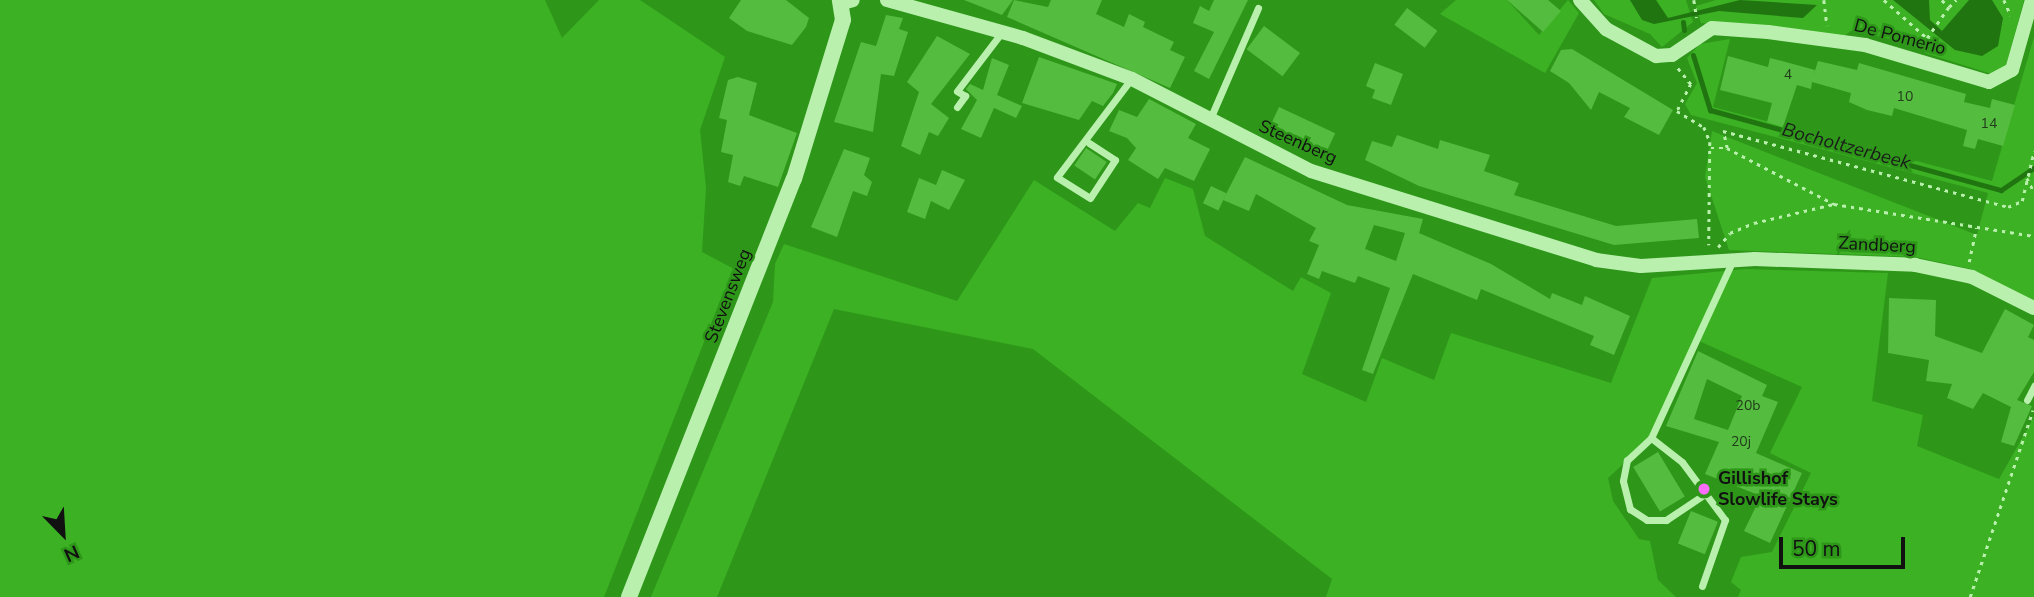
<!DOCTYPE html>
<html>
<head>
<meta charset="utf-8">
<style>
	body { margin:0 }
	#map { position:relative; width:2034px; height:597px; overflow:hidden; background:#2e971a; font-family:"Nunito Sans",sans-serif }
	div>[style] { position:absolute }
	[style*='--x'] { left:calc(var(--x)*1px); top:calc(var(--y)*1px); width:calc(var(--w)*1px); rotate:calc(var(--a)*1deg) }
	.green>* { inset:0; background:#3bb123 }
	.water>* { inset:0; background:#207511 }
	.stream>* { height:5px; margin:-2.5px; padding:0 2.5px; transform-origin:2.5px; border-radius:2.5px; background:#207511 }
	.building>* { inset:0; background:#54bc3e; transform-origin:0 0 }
	.path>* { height:2.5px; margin-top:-1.25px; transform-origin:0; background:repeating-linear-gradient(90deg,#baf0ae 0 3.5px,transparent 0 8.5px) }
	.service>* { height:7px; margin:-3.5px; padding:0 3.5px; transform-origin:3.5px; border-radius:3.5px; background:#baf0ae }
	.minor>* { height:14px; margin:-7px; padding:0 7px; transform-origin:7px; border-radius:7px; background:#baf0ae }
	.tertiary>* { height:16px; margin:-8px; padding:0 8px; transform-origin:8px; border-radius:8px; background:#baf0ae }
	.dots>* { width:19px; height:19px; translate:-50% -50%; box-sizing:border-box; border:4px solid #2e971a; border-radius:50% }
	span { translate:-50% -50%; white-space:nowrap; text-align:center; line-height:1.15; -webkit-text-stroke:5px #2e971a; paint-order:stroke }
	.number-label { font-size:14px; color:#223c1c }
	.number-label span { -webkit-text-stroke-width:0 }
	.street-label { font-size:18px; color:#111 }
	.poi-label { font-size:18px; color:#111; font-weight:700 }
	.left { translate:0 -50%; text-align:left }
	.water-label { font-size:19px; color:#1a1c1a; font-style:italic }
	.north { position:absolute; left:28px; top:499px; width:70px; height:70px; -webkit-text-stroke:5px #2e971a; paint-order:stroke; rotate:156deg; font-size:19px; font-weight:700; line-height:28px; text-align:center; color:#111 }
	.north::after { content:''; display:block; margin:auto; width:24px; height:32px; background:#111; clip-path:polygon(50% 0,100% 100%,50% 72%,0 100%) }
	.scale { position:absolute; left:1779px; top:537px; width:126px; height:32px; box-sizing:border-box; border:4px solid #111; border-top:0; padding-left:9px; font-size:21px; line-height:24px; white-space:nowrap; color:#111; -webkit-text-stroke:5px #2e971a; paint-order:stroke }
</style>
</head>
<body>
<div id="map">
	<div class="green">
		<div style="clip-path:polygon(0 0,545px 0,562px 38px,599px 0,640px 0,725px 57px,700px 130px,706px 188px,702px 252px,738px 271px,724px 291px,604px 597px,0 597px)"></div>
		<div style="clip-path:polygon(1456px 0,1507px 0,1539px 35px,1568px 0,1579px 13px,1545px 73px,1440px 14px)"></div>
		<div style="clip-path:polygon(1594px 0,1686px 0,1693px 22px,1662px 47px,1650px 34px,1604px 14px)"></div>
		<div style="clip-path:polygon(1716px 0,2024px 0,2005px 70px,1995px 75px,1925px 53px,1921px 45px,1851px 31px,1844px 36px,1701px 23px,1696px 6px)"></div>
		<div style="clip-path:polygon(2034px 37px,2034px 301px,1971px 269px,1915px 257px,1729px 250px,1705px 177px,1712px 131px,1977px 235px,1988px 193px,1691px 115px,1685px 104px,1697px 83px,1687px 58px,1700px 44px,1730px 39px,1713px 107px,1992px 181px)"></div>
		<div style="clip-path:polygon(1165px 178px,1193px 189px,1205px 236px,1293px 291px,1301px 277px,1331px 293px,1302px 374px,1366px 402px,1382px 358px,1434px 380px,1451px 333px,1611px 383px,1652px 278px,1745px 269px,1888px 273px,1872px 401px,1923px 415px,1917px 446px,1999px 479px,2034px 417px,2034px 597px,1738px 597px,1741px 590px,1731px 582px,1741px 557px,1772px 552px,1811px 473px,1770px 453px,1802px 387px,1699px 341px,1658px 432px,1608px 478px,1613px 501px,1639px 539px,1650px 541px,1658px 580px,1676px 597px,1326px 597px,1332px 579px,1033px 349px,834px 309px,717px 597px,651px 597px,773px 302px,775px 264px,784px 244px,957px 301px,1034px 180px,1115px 231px,1138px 203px,1150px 208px)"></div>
	</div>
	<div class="water">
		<div style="clip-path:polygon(1630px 0,1656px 0,1668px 18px,1740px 0,1817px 5px,1803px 18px,1719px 11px,1654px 24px,1642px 20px)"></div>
		<div style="clip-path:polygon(1893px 0,1929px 0,1930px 20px,1942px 31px,1969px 0,1992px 0,2003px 18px,1998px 46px,1982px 56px,1955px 50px)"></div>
	</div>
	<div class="stream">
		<div style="--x:1683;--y:22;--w:8;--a:83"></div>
		<div style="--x:1693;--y:55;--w:58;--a:72.8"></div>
		<div style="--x:1710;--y:110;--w:302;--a:15.4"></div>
		<div style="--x:2001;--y:190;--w:40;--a:-34"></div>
	</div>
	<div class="building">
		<div style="clip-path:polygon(741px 0,786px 0,809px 18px,806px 27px,792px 45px,747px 31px,729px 18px)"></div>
		<div style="clip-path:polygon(964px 0,1013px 0,1002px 15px)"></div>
		<div style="clip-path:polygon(1014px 0,1048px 7px,1051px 0,1102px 0,1096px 14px,1124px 27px,1129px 14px,1145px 22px,1143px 27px,1174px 42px,1170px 50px,1185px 57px,1170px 88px,1007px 17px)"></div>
		<div style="clip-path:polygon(1214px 0,1248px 0,1209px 79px,1194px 71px,1214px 32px,1193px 23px,1200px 6px,1209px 11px)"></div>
		<div style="clip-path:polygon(1507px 0,1548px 0,1561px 11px,1543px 32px)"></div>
		<div style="left:1407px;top:8px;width:38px;height:21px;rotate:37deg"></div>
		<div style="clip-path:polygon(886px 15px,903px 18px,899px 29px,908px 32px,894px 76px,881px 74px,873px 132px,834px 122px,861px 42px,876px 46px)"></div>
		<div style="left:1264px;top:26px;width:45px;height:29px;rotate:37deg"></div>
		<div style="clip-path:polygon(937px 36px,970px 54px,931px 104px,949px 118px,938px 136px,929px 132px,920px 155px,901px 146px,919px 92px,907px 82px)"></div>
		<div style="clip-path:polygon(1572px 49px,1673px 110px,1659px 135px,1624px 117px,1630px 108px,1599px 92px,1591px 110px,1569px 83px,1550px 71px,1561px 50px)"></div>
		<div style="clip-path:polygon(1728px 56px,1768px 67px,1770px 58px,1782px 61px,1815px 70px,1813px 77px,1818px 61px,1857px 70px,1859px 63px,1966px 94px,1964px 102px,1990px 108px,1992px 99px,2015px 105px,2003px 146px,1978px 139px,1975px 149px,1963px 146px,1967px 130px,1894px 108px,1892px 116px,1867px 110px,1849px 102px,1851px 93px,1812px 82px,1811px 89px,1797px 85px,1783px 127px,1767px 122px,1772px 103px,1720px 90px)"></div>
		<div style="clip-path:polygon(1039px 57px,1117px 84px,1113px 93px,1103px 106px,1092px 101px,1079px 120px,1022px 103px)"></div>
		<div style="clip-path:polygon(992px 58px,1009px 65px,997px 95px,1022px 106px,1016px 118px,994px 108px,981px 138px,961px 129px,977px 100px,966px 89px,970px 84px,983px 90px)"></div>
		<div style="clip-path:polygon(1375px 63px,1403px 74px,1391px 105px,1372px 98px,1375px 90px,1366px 86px)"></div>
		<div style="clip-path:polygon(738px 77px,757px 83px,749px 115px,797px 133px,778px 187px,744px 176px,740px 186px,728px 182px,733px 155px,721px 152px,727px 120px,719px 118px,728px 80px)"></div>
		<div style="clip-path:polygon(1149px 99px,1196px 124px,1188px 138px,1210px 149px,1194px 181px,1165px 168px,1158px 179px,1128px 160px,1136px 148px,1127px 138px,1109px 131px,1119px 110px,1137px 117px)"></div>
		<div style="left:1279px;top:107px;width:62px;height:24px;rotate:25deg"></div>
		<div style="clip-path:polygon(1397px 135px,1438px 149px,1440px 140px,1490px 155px,1484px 171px,1519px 183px,1514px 195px,1616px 226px,1697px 219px,1699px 238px,1614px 245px,1419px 186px,1365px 160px,1372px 141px,1392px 147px)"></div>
		<div style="left:1086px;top:148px;width:25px;height:21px;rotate:34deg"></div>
		<div style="clip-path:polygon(844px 149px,870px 158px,864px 175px,872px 182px,867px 196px,853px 191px,837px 237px,811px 227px)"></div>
		<div style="clip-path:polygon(evenodd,1245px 157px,1347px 205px,1423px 219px,1419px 233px,1491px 264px,1550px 299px,1552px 293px,1582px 305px,1585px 296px,1630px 316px,1614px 355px,1590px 345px,1594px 336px,1481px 289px,1477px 300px,1413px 274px,1373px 374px,1362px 370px,1390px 288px,1358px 276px,1355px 283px,1322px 271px,1319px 279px,1307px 274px,1319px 245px,1309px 241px,1316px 228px,1256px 194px,1249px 211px,1223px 200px,1245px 157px,1374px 225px,1405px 233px,1396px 261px,1365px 249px,1374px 225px)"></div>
		<div style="clip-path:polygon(942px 170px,965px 180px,949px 210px,931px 201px,925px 219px,907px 212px,919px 178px,936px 185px)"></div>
		<div style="left:1211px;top:186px;width:17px;height:19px;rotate:25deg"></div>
		<div style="clip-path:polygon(1889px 298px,1936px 300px,1935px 336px,1982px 353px,2005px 309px,2034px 325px,2028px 337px,2034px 340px,2034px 372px,2017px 400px,2032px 406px,2014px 446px,2001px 442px,2011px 407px,1983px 393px,1973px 409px,1947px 398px,1952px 384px,1926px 381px,1929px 360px,1888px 353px)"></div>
		<div style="clip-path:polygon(evenodd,1698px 351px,1767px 385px,1762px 396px,1778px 402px,1756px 453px,1802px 473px,1770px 543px,1744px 531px,1761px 496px,1705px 474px,1719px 442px,1666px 426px,1698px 351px,1707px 379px,1742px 396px,1728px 430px,1694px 419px,1707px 379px)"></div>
		<div style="left:1658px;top:452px;width:52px;height:29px;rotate:59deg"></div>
		<div style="left:1691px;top:511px;width:29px;height:35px;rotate:22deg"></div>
	</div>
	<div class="path">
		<div style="--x:1694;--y:0;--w:18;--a:81"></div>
		<div style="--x:1824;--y:0;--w:26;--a:83"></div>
		<div style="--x:1884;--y:0;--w:57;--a:41.5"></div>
		<div style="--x:1942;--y:0;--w:10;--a:45"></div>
		<div style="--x:1949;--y:7;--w:10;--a:-45"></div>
		<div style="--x:2004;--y:0;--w:17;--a:66"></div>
		<div style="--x:1941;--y:51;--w:19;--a:-137"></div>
		<div style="--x:1927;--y:38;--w:38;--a:-55"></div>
		<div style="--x:1678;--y:68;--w:21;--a:51"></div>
		<div style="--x:1691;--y:84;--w:30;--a:117"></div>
		<div style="--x:1677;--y:111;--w:31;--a:31"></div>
		<div style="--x:1704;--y:127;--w:16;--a:68"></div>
		<div style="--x:1710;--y:142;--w:103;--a:90.6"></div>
		<div style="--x:1711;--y:148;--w:16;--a:0"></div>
		<div style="--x:1727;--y:148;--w:121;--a:27.6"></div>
		<div style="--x:1834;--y:204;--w:203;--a:9.1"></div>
		<div style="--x:1727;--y:148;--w:17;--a:-103"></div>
		<div style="--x:1723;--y:131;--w:295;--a:14.9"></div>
		<div style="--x:2008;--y:207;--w:15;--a:-23"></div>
		<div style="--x:2022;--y:201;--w:51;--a:-76.5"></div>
		<div style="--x:2027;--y:178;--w:16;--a:63"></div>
		<div style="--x:1718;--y:247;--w:18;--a:-49"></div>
		<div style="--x:1730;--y:233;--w:26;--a:-23"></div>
		<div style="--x:1754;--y:223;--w:82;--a:-13.4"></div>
		<div style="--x:1969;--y:262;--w:35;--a:-78"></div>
		<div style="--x:1970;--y:597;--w:197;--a:-71.4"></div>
	</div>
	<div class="service">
		<div style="--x:957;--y:107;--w:14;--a:-54"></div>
		<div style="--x:965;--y:96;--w:9;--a:-148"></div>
		<div style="--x:957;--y:91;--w:74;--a:-52.7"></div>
		<div style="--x:1210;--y:119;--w:121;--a:-66.6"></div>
		<div style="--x:1089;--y:143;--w:31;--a:33"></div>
		<div style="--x:1115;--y:160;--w:45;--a:123.3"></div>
		<div style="--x:1090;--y:198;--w:39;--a:-148"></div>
		<div style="--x:1057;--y:177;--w:123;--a:-52.9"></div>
		<div style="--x:2027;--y:400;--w:16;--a:-63"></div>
		<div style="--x:1651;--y:438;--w:33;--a:137"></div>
		<div style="--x:1627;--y:460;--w:21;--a:101"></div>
		<div style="--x:1623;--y:481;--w:29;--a:76"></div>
		<div style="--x:1630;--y:509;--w:20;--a:33"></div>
		<div style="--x:1647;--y:520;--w:19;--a:0"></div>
		<div style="--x:1666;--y:520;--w:47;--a:-33.7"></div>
		<div style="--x:1702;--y:586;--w:70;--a:-70.8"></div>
		<div style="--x:1725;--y:520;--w:72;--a:-126.6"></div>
		<div style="--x:1682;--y:462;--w:39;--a:-142"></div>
		<div style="--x:1651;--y:438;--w:196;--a:-65.3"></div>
	</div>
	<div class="minor">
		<div style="--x:887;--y:0;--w:141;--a:15.6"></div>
		<div style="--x:1023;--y:38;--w:116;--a:20.6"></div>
		<div style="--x:1132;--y:79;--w:201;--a:27.2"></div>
		<div style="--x:1311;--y:171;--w:299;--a:17.3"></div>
		<div style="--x:1596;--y:260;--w:45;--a:7.6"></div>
		<div style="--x:1641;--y:266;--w:114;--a:-3.5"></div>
		<div style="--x:1755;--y:259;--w:160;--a:2.1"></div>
		<div style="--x:1915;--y:265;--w:58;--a:11.9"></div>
		<div style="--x:1972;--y:277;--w:69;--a:26.6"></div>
		<div style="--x:1580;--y:0;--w:39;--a:48"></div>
		<div style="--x:1606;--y:29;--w:57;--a:28.4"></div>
		<div style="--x:1656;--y:56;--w:16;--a:-4"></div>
		<div style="--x:1672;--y:55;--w:48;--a:-34"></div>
		<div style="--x:1712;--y:28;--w:56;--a:4.1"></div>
		<div style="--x:1768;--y:32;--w:98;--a:7.6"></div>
		<div style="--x:1865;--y:45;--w:129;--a:16.6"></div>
		<div style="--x:1989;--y:82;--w:26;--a:-28"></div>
		<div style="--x:2012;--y:70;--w:73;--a:-74.1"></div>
		<div style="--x:842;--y:3;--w:11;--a:-15"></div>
	</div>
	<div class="tertiary">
		<div style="--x:629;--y:597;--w:449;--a:-68.5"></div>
		<div style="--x:794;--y:179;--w:166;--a:-72.9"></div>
		<div style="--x:843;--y:20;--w:20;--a:-99"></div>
	</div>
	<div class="dots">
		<div style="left:1704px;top:489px;background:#fe6dff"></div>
	</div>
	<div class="number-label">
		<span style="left:1788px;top:75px">4</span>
		<span style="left:1905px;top:97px">10</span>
		<span style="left:1989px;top:124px">14</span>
		<span style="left:1748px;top:406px">20b</span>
		<span style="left:1741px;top:442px">20j</span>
	</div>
	<div class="street-label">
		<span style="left:1900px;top:37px;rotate:15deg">De Pomerio</span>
		<span style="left:1298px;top:142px;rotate:24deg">Steenberg</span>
		<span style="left:1877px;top:245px;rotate:3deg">Zandberg</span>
		<span style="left:728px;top:296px;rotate:-69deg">Stevensweg</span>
	</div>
	<div class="poi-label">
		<span class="left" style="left:1718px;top:489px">Gillishof<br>Slowlife Stays</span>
	</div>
	<div class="water-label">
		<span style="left:1846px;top:147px;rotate:15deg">Bocholtzerbeek</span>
	</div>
	<div class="north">N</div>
	<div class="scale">50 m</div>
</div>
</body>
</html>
